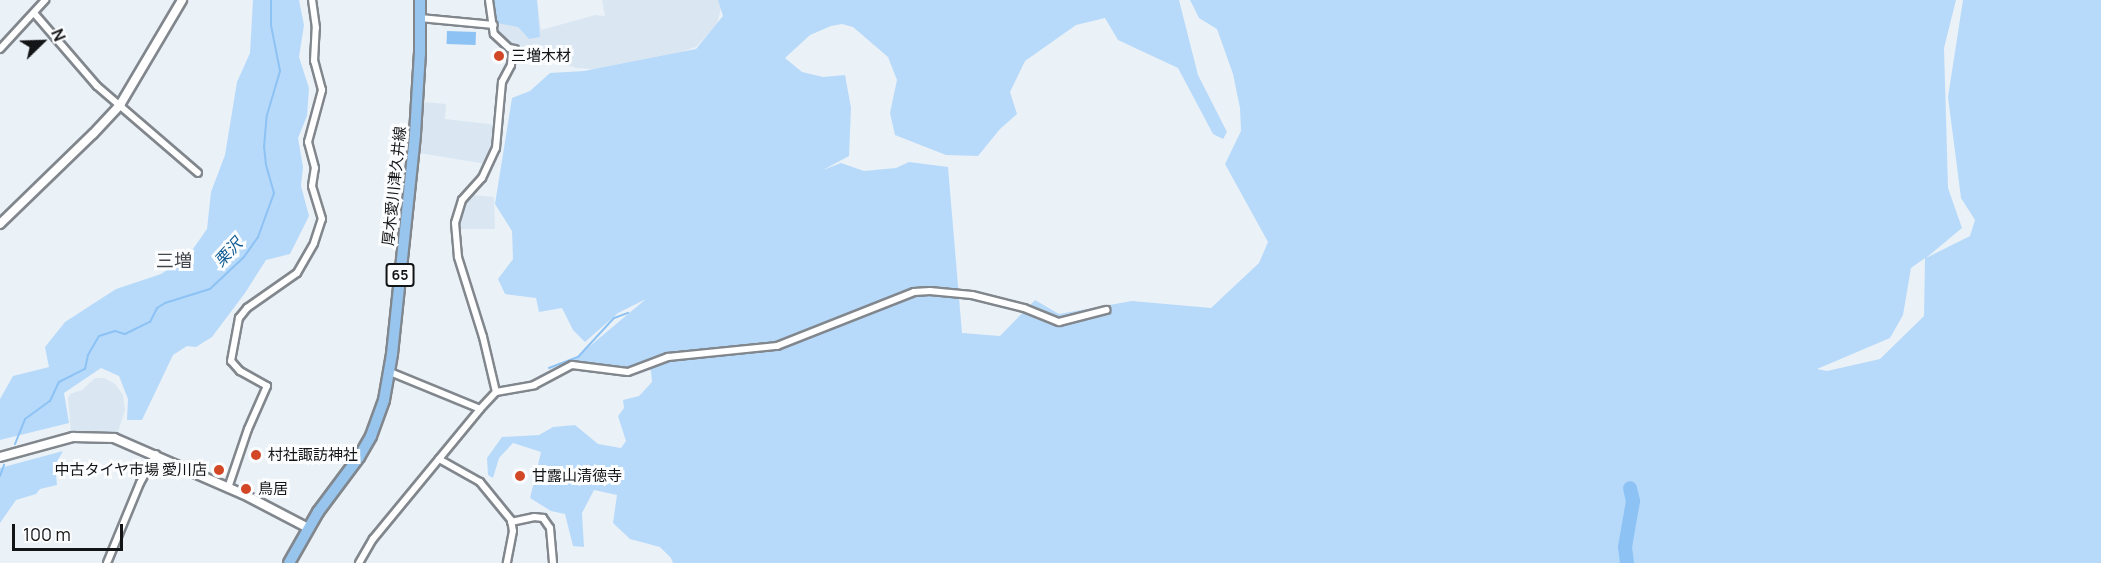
<!DOCTYPE html>
<html>
<head>
<meta charset="utf-8">
<style>
	body { margin:0 }
	#map { position:relative; width:2101px; height:563px; overflow:hidden; background:#eaf1f7; font-family:Manrope,"Noto Sans JP",sans-serif }
	div>[style] { position:absolute }
	[style*='--x'] { left:calc(var(--x)*1px); top:calc(var(--y)*1px); width:calc(var(--w)*1px); rotate:calc(var(--a)*1deg) }
	.built>* { inset:0; background:#dae7f3 }
	.green>* { inset:0; background:#b8dafa }
	.water>* { inset:0; background:#8dc2f4; transform-origin:0 0 }
	.stream>* { height:2px; margin:-1px; padding:0 1px; transform-origin:1px; border-radius:1px; background:#8dc2f4 }
	.river>* { height:14px; margin:-7px; padding:0 7px; transform-origin:7px; border-radius:7px; background:#8dc2f4 }
	.roads { filter:drop-shadow(2px 0 #81878d) drop-shadow(-2px 0 #81878d) drop-shadow(0 2px #81878d) drop-shadow(0 -2px #81878d) }
	.minor>* { height:6px; margin:-3px; padding:0 3px; transform-origin:3px; border-radius:3px; background:#fff }
	.tertiary>* { height:8px; margin:-4px; padding:0 4px; transform-origin:4px; border-radius:4px; background:#fff }
	.primary>* { height:10px; margin:-5px; padding:0 5px; transform-origin:5px; border-radius:5px; background:#98c5ee }
	.dots>* { width:16px; height:16px; translate:-50% -50%; box-sizing:border-box; border:3px solid #fcfdfe; border-radius:50% }
	span { translate:-50% -50%; white-space:nowrap; text-align:center; line-height:1.15; -webkit-text-stroke:6px #fcfdfe; paint-order:stroke }
	.shield-label span { padding:2px 4px; background:#fcfdfe; border:2px solid; border-radius:4px; -webkit-text-stroke-width:0 }
	.shield-label { font-size:14px; color:#121416; font-weight:700 }
	.poi-label { font-size:15px; color:#121416 }
	.left { translate:0 -50%; text-align:left }
	.right { translate:-100% -50%; text-align:right }
	.street-label { font-size:15px; color:#121416 }
	.water-label { font-size:16px; color:#0f5b93; font-style:italic }
	.quarter-label { font-size:18px; color:#43484d }
	.north { position:absolute; left:12px; top:12px; width:60px; height:60px; -webkit-text-stroke:4px #fcfdfe; paint-order:stroke; rotate:67deg; font-size:16px; font-weight:700; line-height:24px; text-align:center; color:#121416 }
	.north::after { content:''; display:block; margin:auto; width:21px; height:27px; background:#121416; clip-path:polygon(50% 0,100% 100%,50% 72%,0 100%) }
	.scale { position:absolute; left:12px; top:524px; width:111px; height:27px; box-sizing:border-box; border:3px solid #121416; border-top:0; padding-left:8px; font-size:18px; line-height:21px; white-space:nowrap; color:#121416; -webkit-text-stroke:4px #fcfdfe; paint-order:stroke }
</style>
</head>
<body>
<div id="map">
	<div class="built">
		<div style="clip-path:polygon(492px 0,537px 0,541px 30px,595px 15px,605px 16px,602px 0,721px 0,722px 4px,717px 24px,696px 47px,623px 71px,576px 68px,507px 43px,497px 34px)"></div>
		<div style="clip-path:polygon(423px 102px,446px 104px,445px 119px,497px 125px,494px 146px,486px 164px,419px 153px)"></div>
		<div style="clip-path:polygon(472px 195px,494px 197px,495px 229px,457px 229px,464px 204px)"></div>
		<div style="clip-path:polygon(95px 378px,104px 378px,115px 384px,123px 395px,125px 410px,117px 435px,86px 431px,71px 433px,68px 398px,70px 394px,82px 390px)"></div>
	</div>
	<div class="green">
		<div style="clip-path:polygon(253px 0,299px 0,304px 25px,299px 57px,309px 88px,307px 116px,298px 138px,303px 167px,301px 186px,309px 216px,290px 254px,266px 260px,245px 293px,212px 337px,196px 347px,187px 346px,173px 355px,142px 420px,127px 420px,128px 399px,119px 376px,101px 368px,64px 393px,69px 423px,0 440px,0 399px,13px 376px,49px 367px,45px 347px,65px 322px,116px 289px,161px 274px,188px 256px,207px 229px,211px 192px,225px 155px,237px 82px,250px 53px)"></div>
		<div style="clip-path:polygon(492px 0,537px 0,540px 37px,529px 39px,518px 27px,497px 23px)"></div>
		<div style="clip-path:polygon(evenodd,718px 0,1179px 0,1198px 75px,1227px 132px,1223px 139px,1213px 134px,1178px 68px,1118px 40px,1105px 18px,1076px 25px,1025px 61px,1010px 92px,1017px 114px,1000px 129px,978px 156px,946px 155px,895px 135px,890px 113px,897px 80px,888px 57px,853px 27px,842px 24px,831px 26px,810px 35px,785px 58px,802px 72px,823px 77px,845px 75px,851px 108px,849px 156px,823px 170px,841px 163px,864px 171px,896px 168px,909px 162px,948px 167px,962px 333px,1000px 336px,1035px 300px,1059px 314px,1132px 301px,1211px 308px,1259px 263px,1268px 242px,1225px 164px,1241px 131px,1240px 108px,1233px 74px,1217px 29px,1199px 18px,1190px 0,1956px 0,1944px 48px,1948px 188px,1962px 228px,1926px 258px,1970px 236px,1975px 220px,1961px 198px,1948px 97px,1963px 0,2101px 0,2101px 563px,673px 563px,671px 558px,660px 547px,630px 539px,613px 523px,617px 495px,594px 490px,582px 513px,584px 547px,573px 546px,565px 514px,551px 511px,530px 498px,541px 452px,513px 443px,499px 458px,493px 478px,488px 475px,487px 458px,502px 437px,539px 435px,553px 427px,575px 425px,598px 444px,621px 448px,626px 441px,618px 416px,624px 408px,623px 400px,639px 396px,652px 382px,651px 371px,644px 363px,622px 369px,589px 362px,572px 361px,646px 299px,618px 313px,585px 342px,573px 330px,562px 308px,539px 312px,536px 298px,505px 294px,498px 279px,513px 259px,512px 231px,495px 204px,512px 98px,530px 91px,550px 73px,584px 71px,696px 49px,723px 16px,718px 0,1925px 258px,1924px 316px,1880px 359px,1827px 371px,1817px 369px,1890px 338px,1903px 315px,1911px 268px,1925px 258px)"></div>
		<div style="clip-path:polygon(63px 451px,55px 465px,57px 485px,40px 489px,36px 494px,16px 500px,0 523px,0 468px)"></div>
	</div>
	<div class="water">
		<div style="left:447px;top:31px;width:29px;height:13px;rotate:2deg"></div>
	</div>
	<div class="stream">
		<div style="--x:549;--y:368;--w:31;--a:-21"></div>
		<div style="--x:578;--y:357;--w:53;--a:-47.3"></div>
		<div style="--x:614;--y:318;--w:15;--a:-20"></div>
		<div style="--x:15;--y:444;--w:27;--a:-68"></div>
		<div style="--x:25;--y:419;--w:31;--a:-36"></div>
		<div style="--x:50;--y:401;--w:21;--a:-65"></div>
		<div style="--x:59;--y:382;--w:29;--a:-27"></div>
		<div style="--x:85;--y:369;--w:14;--a:-78"></div>
		<div style="--x:88;--y:355;--w:22;--a:-60"></div>
		<div style="--x:99;--y:336;--w:17;--a:-17"></div>
		<div style="--x:115;--y:331;--w:10;--a:17"></div>
		<div style="--x:125;--y:334;--w:28;--a:-26"></div>
		<div style="--x:150;--y:322;--w:16;--a:-63"></div>
		<div style="--x:157;--y:308;--w:9;--a:-32"></div>
		<div style="--x:165;--y:303;--w:47;--a:-17.3"></div>
		<div style="--x:210;--y:289;--w:47;--a:-43.3"></div>
		<div style="--x:244;--y:257;--w:24;--a:-55"></div>
		<div style="--x:258;--y:237;--w:47;--a:-70"></div>
		<div style="--x:274;--y:193;--w:29;--a:-106"></div>
		<div style="--x:266;--y:165;--w:18;--a:-96"></div>
		<div style="--x:264;--y:147;--w:32;--a:-85"></div>
		<div style="--x:267;--y:115;--w:46;--a:-73.5"></div>
		<div style="--x:280;--y:71;--w:47;--a:-101.1"></div>
		<div style="--x:271;--y:25;--w:25;--a:-90"></div>
		<div style="--x:0;--y:476;--w:12;--a:-70"></div>
	</div>
	<div class="river">
		<div style="--x:1627;--y:563;--w:16;--a:-97"></div>
		<div style="--x:1625;--y:547;--w:47;--a:-80.1"></div>
		<div style="--x:1633;--y:501;--w:13;--a:-103"></div>
	</div>
	<div class="roads">
		<div class="minor">
			<div style="--x:489;--y:0;--w:34;--a:82"></div>
			<div style="--x:494;--y:34;--w:21;--a:43"></div>
			<div style="--x:509;--y:48;--w:6;--a:9"></div>
			<div style="--x:34;--y:13;--w:96;--a:49.2"></div>
			<div style="--x:97;--y:86;--w:133;--a:40.7"></div>
			<div style="--x:420;--y:18;--w:74;--a:5.4"></div>
			<div style="--x:0;--y:49;--w:67;--a:-47.4"></div>
			<div style="--x:390;--y:372;--w:97;--a:22.3"></div>
			<div style="--x:480;--y:409;--w:23;--a:-47"></div>
			<div style="--x:496;--y:392;--w:39;--a:-10"></div>
			<div style="--x:534;--y:385;--w:43;--a:-27.8"></div>
			<div style="--x:572;--y:365;--w:56;--a:7.1"></div>
			<div style="--x:628;--y:372;--w:43;--a:-20.6"></div>
			<div style="--x:668;--y:357;--w:110;--a:-5.8"></div>
			<div style="--x:777;--y:346;--w:147;--a:-21.5"></div>
			<div style="--x:914;--y:292;--w:16;--a:-4"></div>
			<div style="--x:930;--y:291;--w:42;--a:5.4"></div>
			<div style="--x:972;--y:295;--w:54;--a:14"></div>
			<div style="--x:1024;--y:308;--w:38;--a:22"></div>
			<div style="--x:1059;--y:322;--w:49;--a:-14.3"></div>
			<div style="--x:496;--y:392;--w:57;--a:-103.3"></div>
			<div style="--x:483;--y:337;--w:84;--a:-107.4"></div>
			<div style="--x:458;--y:257;--w:34;--a:-95"></div>
			<div style="--x:455;--y:223;--w:24;--a:-73"></div>
			<div style="--x:462;--y:200;--w:30;--a:-48"></div>
			<div style="--x:482;--y:178;--w:33;--a:-65"></div>
			<div style="--x:496;--y:148;--w:66;--a:-84.8"></div>
			<div style="--x:502;--y:82;--w:19;--a:-62"></div>
			<div style="--x:511;--y:65;--w:15;--a:-86"></div>
			<div style="--x:439;--y:459;--w:47;--a:29.3"></div>
			<div style="--x:480;--y:482;--w:49;--a:50.8"></div>
			<div style="--x:511;--y:520;--w:11;--a:80"></div>
			<div style="--x:513;--y:531;--w:33;--a:101"></div>
			<div style="--x:228;--y:488;--w:62;--a:-71.3"></div>
			<div style="--x:248;--y:429;--w:47;--a:-66.2"></div>
			<div style="--x:267;--y:386;--w:31;--a:-151"></div>
			<div style="--x:240;--y:371;--w:13;--a:-132"></div>
			<div style="--x:231;--y:361;--w:44;--a:-79.5"></div>
			<div style="--x:239;--y:318;--w:13;--a:-51"></div>
			<div style="--x:247;--y:308;--w:61;--a:-35"></div>
			<div style="--x:297;--y:273;--w:34;--a:-60"></div>
			<div style="--x:314;--y:243;--w:25;--a:-72"></div>
			<div style="--x:322;--y:219;--w:34;--a:-107"></div>
			<div style="--x:312;--y:186;--w:18;--a:-81"></div>
			<div style="--x:315;--y:168;--w:27;--a:-105"></div>
			<div style="--x:308;--y:142;--w:54;--a:-74.9"></div>
			<div style="--x:322;--y:90;--w:30;--a:-105"></div>
			<div style="--x:314;--y:61;--w:33;--a:-87"></div>
			<div style="--x:316;--y:28;--w:28;--a:-98"></div>
			<div style="--x:511;--y:522;--w:24;--a:-12"></div>
			<div style="--x:534;--y:517;--w:9;--a:6"></div>
			<div style="--x:543;--y:518;--w:12;--a:55"></div>
			<div style="--x:550;--y:528;--w:35;--a:85"></div>
			<div style="--x:107;--y:563;--w:87;--a:-67.6"></div>
			<div style="--x:140;--y:483;--w:33;--a:-61"></div>
			<div style="--x:359;--y:563;--w:28;--a:-60"></div>
			<div style="--x:373;--y:539;--w:168;--a:-50.5"></div>
		</div>
		<div class="tertiary">
			<div style="--x:0;--y:224;--w:129;--a:-44.1"></div>
			<div style="--x:93;--y:134;--w:40;--a:-47"></div>
			<div style="--x:120;--y:105;--w:122;--a:-59.4"></div>
			<div style="--x:0;--y:457;--w:76;--a:-15.3"></div>
			<div style="--x:73;--y:437;--w:41;--a:1.4"></div>
			<div style="--x:114;--y:438;--w:141;--a:23.5"></div>
			<div style="--x:243;--y:494;--w:73;--a:27.6"></div>
		</div>
		<div class="primary">
			<div style="--x:289;--y:563;--w:59;--a:-60.4"></div>
			<div style="--x:318;--y:512;--w:69;--a:-53.3"></div>
			<div style="--x:359;--y:457;--w:24;--a:-60"></div>
			<div style="--x:371;--y:436;--w:38;--a:-70"></div>
			<div style="--x:384;--y:400;--w:47;--a:-80.1"></div>
			<div style="--x:392;--y:354;--w:221;--a:-84"></div>
			<div style="--x:415;--y:134;--w:81;--a:-86.5"></div>
			<div style="--x:420;--y:53;--w:53;--a:-90"></div>
		</div>
	</div>
	<div class="dots">
		<div style="left:499px;top:56px;background:#d24826"></div>
		<div style="left:256px;top:455px;background:#d24826"></div>
		<div style="left:219px;top:470px;background:#d24826"></div>
		<div style="left:520px;top:476px;background:#d24826"></div>
		<div style="left:246px;top:489px;background:#d24826"></div>
	</div>
	<div class="shield-label">
		<span style="left:400px;top:275px">65</span>
	</div>
	<div class="poi-label">
		<span class="left" style="left:511px;top:56px">三増木材</span>
		<span class="left" style="left:268px;top:455px">村社諏訪神社</span>
		<span class="right" style="left:207px;top:470px">中古タイヤ市場 愛川店</span>
		<span class="left" style="left:532px;top:476px">甘露山清徳寺</span>
		<span class="left" style="left:258px;top:489px">鳥居</span>
	</div>
	<div class="street-label">
		<span style="left:394px;top:186px;rotate:-84deg">厚木愛川津久井線</span>
	</div>
	<div class="water-label">
		<span style="left:228px;top:252px;rotate:-47deg">栗沢</span>
	</div>
	<div class="quarter-label">
		<span style="left:174px;top:260px">三増</span>
	</div>
	<div class="north">N</div>
	<div class="scale">100 m</div>
</div>
</body>
</html>
